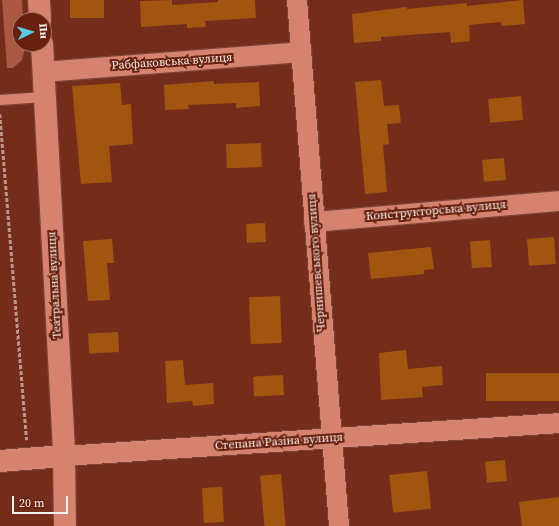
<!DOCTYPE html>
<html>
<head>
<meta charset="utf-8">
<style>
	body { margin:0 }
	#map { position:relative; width:559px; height:526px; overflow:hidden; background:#752d1b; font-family:"Source Serif 4",serif }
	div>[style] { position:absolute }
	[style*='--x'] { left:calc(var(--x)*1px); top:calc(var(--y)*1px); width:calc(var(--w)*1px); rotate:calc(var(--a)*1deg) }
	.green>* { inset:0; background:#aa5843 }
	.building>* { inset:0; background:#a2550f; transform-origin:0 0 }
	.path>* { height:2.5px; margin-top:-1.25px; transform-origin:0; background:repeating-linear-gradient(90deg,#bc958c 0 4px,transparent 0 6px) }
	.roads { filter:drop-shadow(1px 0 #7a4135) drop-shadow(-1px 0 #7a4135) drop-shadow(0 1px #7a4135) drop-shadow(0 -1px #7a4135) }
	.service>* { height:10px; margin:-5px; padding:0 5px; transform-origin:5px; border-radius:5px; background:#d5836f }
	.minor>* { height:20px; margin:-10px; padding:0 10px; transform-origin:10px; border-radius:10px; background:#d5836f }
	.tertiary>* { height:22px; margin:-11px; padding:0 11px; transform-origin:11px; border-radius:11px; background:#d5836f }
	span { translate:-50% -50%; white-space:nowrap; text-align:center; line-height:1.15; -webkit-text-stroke:4px #68210f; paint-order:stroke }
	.street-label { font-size:12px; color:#fbf2f0 }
	.north { position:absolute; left:12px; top:12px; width:40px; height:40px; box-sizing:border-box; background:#68210f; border:1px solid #a37569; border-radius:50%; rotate:85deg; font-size:11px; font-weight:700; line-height:16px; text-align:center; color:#fbf2f0 }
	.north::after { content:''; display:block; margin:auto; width:14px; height:18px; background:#57c9e2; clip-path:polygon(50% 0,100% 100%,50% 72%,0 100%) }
	.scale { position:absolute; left:12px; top:496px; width:56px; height:18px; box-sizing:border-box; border:2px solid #fbf2f0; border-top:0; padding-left:5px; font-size:12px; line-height:14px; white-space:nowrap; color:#fbf2f0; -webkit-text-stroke:3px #68210f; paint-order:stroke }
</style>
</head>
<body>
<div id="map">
	<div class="green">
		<div style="clip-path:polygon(2px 0,22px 0,23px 20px,20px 20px,20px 44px,24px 44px,25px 48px,22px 60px,13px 68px,7px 68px)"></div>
	</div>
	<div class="building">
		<div style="left:70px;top:0;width:34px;height:18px"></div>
		<div style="clip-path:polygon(172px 0,172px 5px,218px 2px,218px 0,255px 0,256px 18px,205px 21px,206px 27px,187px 28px,187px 24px,141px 27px,140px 1px)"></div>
		<div style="clip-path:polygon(523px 0,525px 24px,502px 26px,501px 22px,469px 25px,470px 41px,451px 43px,450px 32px,381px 37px,381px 41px,354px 43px,352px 14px,407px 7px,407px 9px,467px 3px,467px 6px)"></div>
		<div style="clip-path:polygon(381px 80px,384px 106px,399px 105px,401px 123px,387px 124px,389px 144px,383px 145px,387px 192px,365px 194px,355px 82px)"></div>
		<div style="clip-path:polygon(214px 81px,214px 84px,259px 82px,260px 106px,236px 108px,236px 103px,188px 105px,189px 109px,165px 110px,164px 85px)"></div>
		<div style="clip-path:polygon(120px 83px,122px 105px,131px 104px,133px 144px,109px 146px,112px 182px,81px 184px,72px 86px)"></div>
		<div style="left:521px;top:96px;width:24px;height:33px;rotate:85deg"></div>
		<div style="left:261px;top:143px;width:24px;height:35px;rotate:88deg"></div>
		<div style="left:504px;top:158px;width:22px;height:22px;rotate:85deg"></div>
		<div style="left:265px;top:223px;width:19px;height:19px;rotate:87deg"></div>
		<div style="left:554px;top:237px;width:27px;height:27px;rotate:86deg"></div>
		<div style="clip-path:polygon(112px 239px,114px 263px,107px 263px,110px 300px,88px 301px,83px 241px)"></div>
		<div style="left:490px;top:240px;width:27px;height:20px;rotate:86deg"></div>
		<div style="clip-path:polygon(431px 247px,434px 269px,424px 270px,424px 274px,371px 279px,368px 253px)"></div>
		<div style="left:280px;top:296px;width:47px;height:31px;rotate:88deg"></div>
		<div style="left:118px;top:332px;width:20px;height:30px;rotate:87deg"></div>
		<div style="clip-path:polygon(406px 350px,408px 369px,442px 366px,443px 385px,422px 387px,423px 397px,381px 400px,379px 353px)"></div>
		<div style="clip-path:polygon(183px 360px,185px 385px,213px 383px,214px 404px,193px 406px,192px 401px,167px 403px,165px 361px)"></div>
		<div style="left:559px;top:373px;width:28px;height:73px;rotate:90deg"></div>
		<div style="left:283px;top:375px;width:20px;height:30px;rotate:87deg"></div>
		<div style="left:505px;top:460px;width:21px;height:20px;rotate:85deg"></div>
		<div style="left:427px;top:471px;width:38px;height:38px;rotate:84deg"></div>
		<div style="left:281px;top:474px;width:52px;height:21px;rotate:85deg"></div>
		<div style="left:222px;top:487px;width:35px;height:20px;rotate:87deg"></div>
		<div style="clip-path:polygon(559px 497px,559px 526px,522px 526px,519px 502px)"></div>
	</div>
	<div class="path">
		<div style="--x:0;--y:114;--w:327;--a:85.3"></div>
	</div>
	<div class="roads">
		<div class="service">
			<div style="--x:0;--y:100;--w:45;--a:-3.8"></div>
		</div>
		<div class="minor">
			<div style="--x:297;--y:0;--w:528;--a:85.43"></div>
			<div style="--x:43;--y:72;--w:259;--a:-4.4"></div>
			<div style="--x:314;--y:222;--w:246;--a:-4.9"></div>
			<div style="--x:64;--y:456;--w:496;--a:-3.8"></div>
		</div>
		<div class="tertiary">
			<div style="--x:39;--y:0;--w:20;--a:87"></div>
			<div style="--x:42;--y:44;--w:413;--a:86.9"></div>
			<div style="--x:64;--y:456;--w:70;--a:89.2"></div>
			<div style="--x:0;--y:461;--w:64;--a:-4.5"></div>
		</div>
	</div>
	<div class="street-label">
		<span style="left:172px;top:62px;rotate:-4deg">Рабфаковська вулиця</span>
		<span style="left:436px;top:211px;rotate:-5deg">Конструкторська вулиця</span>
		<span style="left:317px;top:263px;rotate:-94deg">Чернишевського вулиця</span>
		<span style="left:55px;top:285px;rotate:-93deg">Театральна вулиця</span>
		<span style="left:279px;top:442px;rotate:-4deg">Степана Разіна вулиця</span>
	</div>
	<div class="north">Пн</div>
	<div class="scale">20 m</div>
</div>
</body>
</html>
